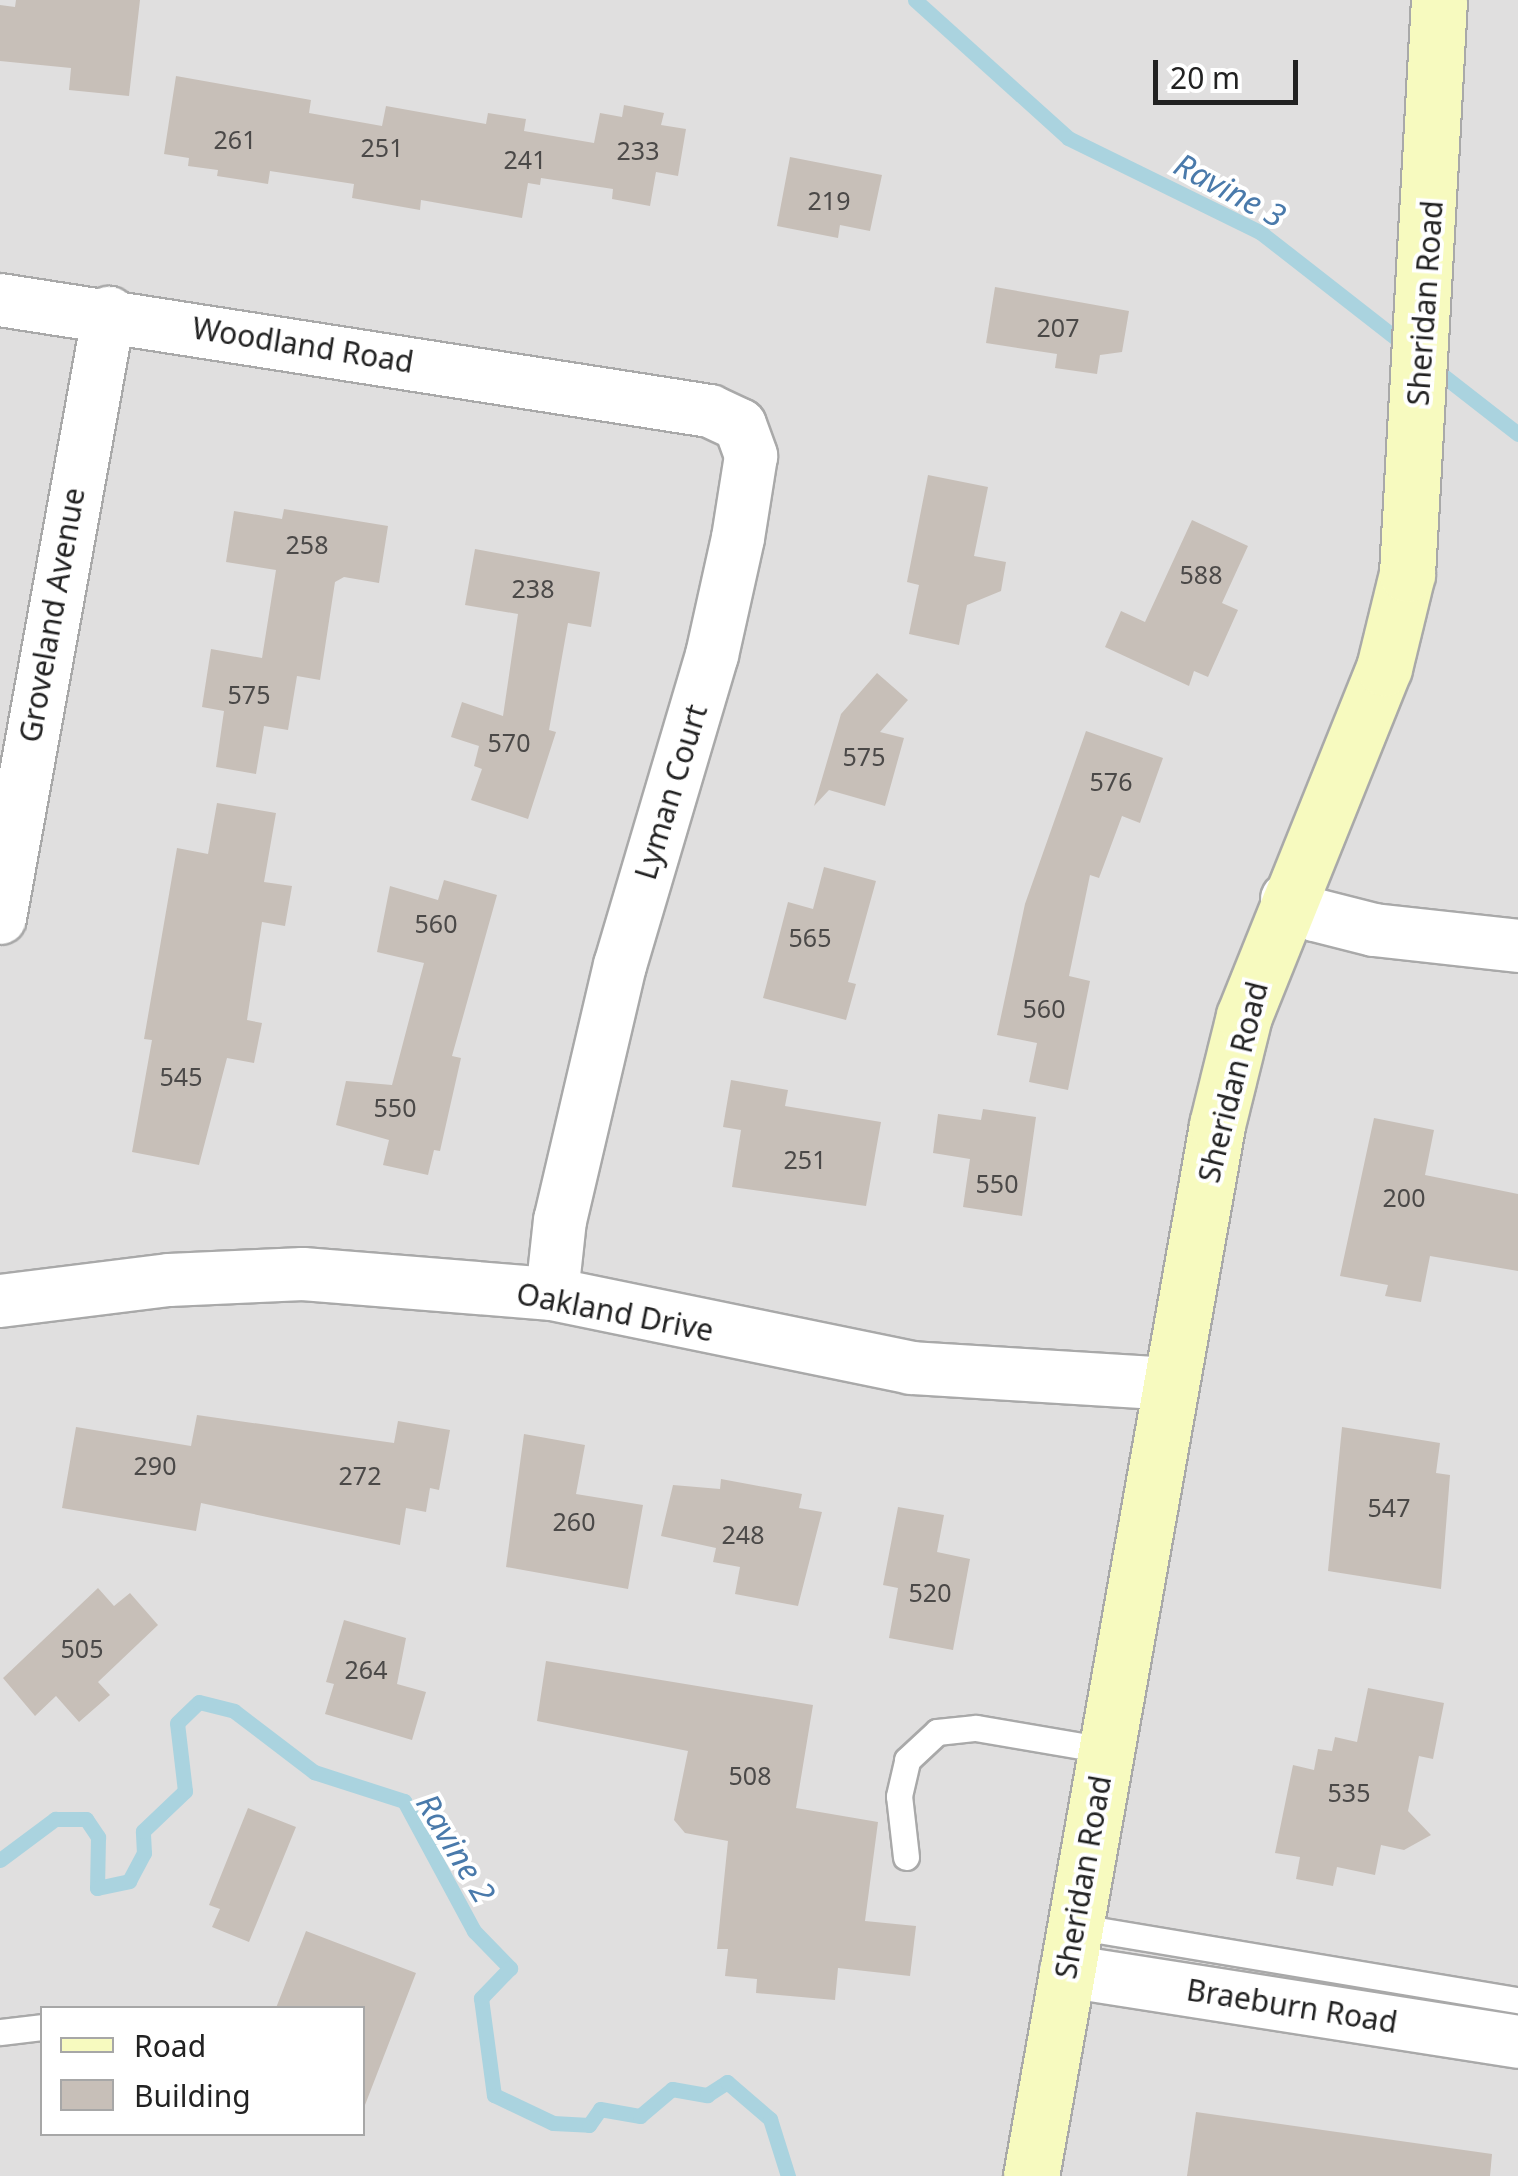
<!DOCTYPE html>
<html>
<head>
<meta charset="utf-8">
<style>
	body { margin:0 }
	#map { position:relative; width:1518px; height:2176px; overflow:hidden; background:#f2efe9; font-family:"Noto Sans",sans-serif }
	div>[style] { position:absolute }
	[style*='--x'] { left:calc(var(--x)*1px); top:calc(var(--y)*1px); width:calc(var(--w)*1px); rotate:calc(var(--a)*1deg) }
	.residential>* { inset:0; background:#e0dfdf }
	.stream>* { height:15px; margin:-7.5px; padding:0 7.5px; transform-origin:7.5px; border-radius:7.5px; background:#aad3df }
	.building>* { inset:0; background:#c7bfb8 }
	.roads { filter:drop-shadow(2px 0 #a9a9a9) drop-shadow(-2px 0 #a9a9a9) drop-shadow(0 2px #a9a9a9) drop-shadow(0 -2px #a9a9a9) }
	.lane>* { height:25px; margin:-12.5px; padding:0 12.5px; transform-origin:12.5px; border-radius:12.5px; background:#fff }
	.street>* { height:52px; margin:-26px; padding:0 26px; transform-origin:26px; border-radius:26px; background:#fff }
	.secondary>* { height:55px; margin:-27.5px; padding:0 27.5px; transform-origin:27.5px; border-radius:27.5px; background:#f7fabf }
	span { translate:-50% -50%; white-space:nowrap; text-align:center; line-height:1.15; -webkit-text-stroke:8px #fff; paint-order:stroke }
	.number-label { font-size:25px; color:#4b4948 }
	.number-label span { -webkit-text-stroke-width:0 }
	.street-label { font-size:30px; color:#222 }
	.water-label { font-size:32px; color:#4a7aab; font-style:italic }
	.legend { position:absolute; left:40px; top:2006px; width:325px; height:130px; box-sizing:border-box; background:#fff; border:2px solid #a7a7a7; margin:0; padding:12px 18px; list-style:none; font-size:30px; color:#222 }
	.legend li { display:flex; align-items:center; gap:20px; height:50px }
	.legend b { width:50px; border:2px solid #a7a7a7 }
	.scale { position:absolute; left:1153px; top:60px; width:145px; height:45px; box-sizing:border-box; border:5px solid #222; border-top:0; padding-left:12px; font-size:30px; line-height:35px; white-space:nowrap; color:#222; -webkit-text-stroke:8px #fff; paint-order:stroke }
</style>
</head>
<body>
<div id="map">
	<div class="residential">
		<div style="clip-path:polygon(evenodd,0 0,1518px 0,1518px 2176px,0 2176px,0 0,42px 2008px,362px 2008px,362px 2134px,42px 2134px,42px 2008px)"></div>
	</div>
	<div class="stream">
		<div style="--x:915;--y:0;--w:206;--a:42"></div>
		<div style="--x:1068;--y:138;--w:214;--a:26.1"></div>
		<div style="--x:1260;--y:232;--w:185;--a:38"></div>
		<div style="--x:1432;--y:367;--w:109;--a:37.9"></div>
		<div style="--x:0;--y:1860;--w:69;--a:-36.7"></div>
		<div style="--x:55;--y:1819;--w:31;--a:0"></div>
		<div style="--x:86;--y:1819;--w:22;--a:56"></div>
		<div style="--x:98;--y:1837;--w:51;--a:91.1"></div>
		<div style="--x:97;--y:1888;--w:33;--a:-12"></div>
		<div style="--x:129;--y:1881;--w:32;--a:-62"></div>
		<div style="--x:144;--y:1853;--w:22;--a:-93"></div>
		<div style="--x:143;--y:1831;--w:58;--a:-43.6"></div>
		<div style="--x:185;--y:1791;--w:68;--a:-96.7"></div>
		<div style="--x:177;--y:1723;--w:30;--a:-44"></div>
		<div style="--x:199;--y:1702;--w:36;--a:14"></div>
		<div style="--x:234;--y:1711;--w:101;--a:37.3"></div>
		<div style="--x:314;--y:1772;--w:95;--a:17.9"></div>
		<div style="--x:404;--y:1801;--w:148;--a:61.7"></div>
		<div style="--x:474;--y:1931;--w:52;--a:45.8"></div>
		<div style="--x:510;--y:1968;--w:42;--a:134"></div>
		<div style="--x:481;--y:1998;--w:98;--a:82.4"></div>
		<div style="--x:494;--y:2095;--w:65;--a:25.4"></div>
		<div style="--x:553;--y:2123;--w:36;--a:3"></div>
		<div style="--x:589;--y:2125;--w:19;--a:-55"></div>
		<div style="--x:600;--y:2109;--w:41;--a:9.9"></div>
		<div style="--x:640;--y:2116;--w:42;--a:-40.2"></div>
		<div style="--x:672;--y:2089;--w:36;--a:10"></div>
		<div style="--x:707;--y:2095;--w:24;--a:-33"></div>
		<div style="--x:727;--y:2082;--w:57;--a:40.7"></div>
		<div style="--x:770;--y:2119;--w:60;--a:72.5"></div>
	</div>
	<div class="building">
		<div style="clip-path:polygon(16px 0,140px 0,129px 96px,69px 90px,71px 68px,0 61px,0 5px,15px 7px)"></div>
		<div style="clip-path:polygon(176px 76px,311px 100px,309px 113px,382px 126px,386px 106px,486px 124px,488px 113px,526px 119px,524px 131px,594px 143px,600px 113px,622px 117px,624px 105px,664px 113px,661px 125px,686px 129px,678px 176px,656px 172px,650px 206px,612px 199px,613px 189px,541px 178px,540px 185px,528px 183px,522px 218px,421px 200px,420px 210px,352px 198px,354px 184px,270px 171px,268px 184px,217px 176px,218px 170px,188px 166px,189px 158px,164px 154px)"></div>
		<div style="clip-path:polygon(790px 157px,882px 175px,870px 231px,840px 225px,838px 238px,777px 226px)"></div>
		<div style="clip-path:polygon(995px 287px,1129px 311px,1122px 352px,1100px 355px,1097px 374px,1055px 368px,1057px 354px,986px 343px)"></div>
		<div style="clip-path:polygon(928px 475px,988px 487px,974px 556px,1006px 562px,1001px 591px,967px 605px,959px 645px,909px 634px,919px 585px,907px 582px)"></div>
		<div style="clip-path:polygon(284px 509px,388px 526px,379px 583px,344px 577px,335px 582px,320px 680px,297px 676px,288px 730px,264px 726px,256px 774px,216px 767px,224px 711px,202px 707px,211px 649px,262px 658px,276px 570px,226px 562px,234px 511px,282px 519px)"></div>
		<div style="clip-path:polygon(1192px 520px,1248px 546px,1222px 603px,1238px 610px,1208px 677px,1194px 671px,1189px 686px,1105px 647px,1121px 611px,1145px 622px)"></div>
		<div style="clip-path:polygon(475px 549px,600px 572px,591px 627px,568px 623px,549px 730px,556px 732px,528px 819px,471px 800px,482px 769px,474px 766px,479px 746px,451px 737px,462px 702px,503px 716px,518px 614px,465px 605px)"></div>
		<div style="clip-path:polygon(877px 673px,908px 700px,880px 732px,904px 738px,885px 806px,829px 790px,814px 806px,841px 714px)"></div>
		<div style="clip-path:polygon(1086px 731px,1163px 758px,1140px 823px,1122px 816px,1099px 878px,1090px 875px,1069px 976px,1090px 981px,1068px 1090px,1029px 1082px,1037px 1043px,997px 1035px,1025px 904px)"></div>
		<div style="clip-path:polygon(217px 803px,276px 813px,264px 882px,292px 886px,285px 926px,262px 922px,247px 1020px,262px 1023px,254px 1063px,227px 1058px,199px 1165px,132px 1152px,152px 1040px,144px 1039px,177px 848px,208px 854px)"></div>
		<div style="clip-path:polygon(824px 867px,876px 881px,848px 982px,856px 984px,846px 1020px,763px 998px,788px 902px,813px 909px)"></div>
		<div style="clip-path:polygon(444px 880px,497px 895px,452px 1056px,461px 1058px,440px 1151px,434px 1150px,428px 1175px,383px 1165px,389px 1140px,336px 1125px,346px 1081px,392px 1085px,424px 963px,377px 952px,390px 886px,438px 900px)"></div>
		<div style="clip-path:polygon(731px 1080px,788px 1090px,785px 1106px,881px 1122px,866px 1206px,732px 1187px,741px 1130px,723px 1127px)"></div>
		<div style="clip-path:polygon(983px 1109px,1036px 1117px,1022px 1216px,963px 1207px,970px 1159px,933px 1153px,938px 1114px,981px 1120px)"></div>
		<div style="clip-path:polygon(1374px 1118px,1434px 1130px,1425px 1175px,1518px 1194px,1518px 1271px,1430px 1256px,1421px 1302px,1385px 1296px,1388px 1285px,1340px 1276px)"></div>
		<div style="clip-path:polygon(197px 1415px,394px 1443px,398px 1421px,450px 1430px,439px 1490px,430px 1488px,426px 1512px,406px 1508px,400px 1545px,201px 1503px,196px 1531px,62px 1508px,76px 1427px,191px 1446px)"></div>
		<div style="clip-path:polygon(1342px 1427px,1440px 1443px,1436px 1473px,1450px 1475px,1441px 1589px,1328px 1571px)"></div>
		<div style="clip-path:polygon(524px 1434px,585px 1445px,576px 1494px,643px 1505px,628px 1589px,506px 1567px)"></div>
		<div style="clip-path:polygon(721px 1479px,802px 1494px,799px 1508px,822px 1512px,798px 1606px,735px 1594px,740px 1567px,713px 1562px,716px 1548px,661px 1536px,673px 1485px,720px 1489px)"></div>
		<div style="clip-path:polygon(898px 1507px,944px 1515px,937px 1552px,970px 1559px,953px 1650px,889px 1638px,898px 1588px,883px 1585px)"></div>
		<div style="clip-path:polygon(98px 1588px,114px 1606px,130px 1593px,158px 1625px,98px 1682px,110px 1695px,79px 1722px,56px 1696px,35px 1716px,3px 1678px)"></div>
		<div style="clip-path:polygon(344px 1620px,406px 1638px,397px 1684px,426px 1692px,412px 1740px,325px 1714px,334px 1684px,326px 1682px)"></div>
		<div style="clip-path:polygon(546px 1661px,813px 1705px,796px 1808px,878px 1822px,865px 1921px,916px 1926px,910px 1976px,838px 1968px,835px 2000px,756px 1993px,757px 1979px,725px 1976px,728px 1949px,717px 1949px,728px 1841px,685px 1833px,674px 1820px,688px 1751px,537px 1721px)"></div>
		<div style="clip-path:polygon(1368px 1688px,1444px 1703px,1433px 1759px,1419px 1756px,1408px 1811px,1431px 1835px,1404px 1850px,1381px 1845px,1375px 1875px,1337px 1867px,1333px 1886px,1296px 1879px,1300px 1857px,1275px 1853px,1293px 1765px,1314px 1770px,1318px 1749px,1332px 1751px,1335px 1737px,1357px 1742px)"></div>
		<div style="clip-path:polygon(248px 1808px,296px 1827px,249px 1942px,212px 1927px,220px 1909px,209px 1905px)"></div>
		<div style="clip-path:polygon(306px 1931px,416px 1973px,365px 2105px,362px 2008px,276px 2008px)"></div>
		<div style="clip-path:polygon(1196px 2112px,1492px 2154px,1490px 2176px,1187px 2176px)"></div>
	</div>
	<div class="roads">
		<div class="lane">
			<div style="--x:906;--y:1857;--w:61;--a:-96.5"></div>
			<div style="--x:899;--y:1796;--w:37;--a:-77"></div>
			<div style="--x:907;--y:1760;--w:41;--a:-43"></div>
			<div style="--x:937;--y:1732;--w:39;--a:-6"></div>
			<div style="--x:976;--y:1728;--w:131;--a:9.7"></div>
			<div style="--x:1074;--y:1926;--w:450;--a:9.5"></div>
			<div style="--x:0;--y:2032;--w:42;--a:-6.8"></div>
		</div>
		<div class="street">
			<div style="--x:0;--y:300;--w:719;--a:8.89"></div>
			<div style="--x:710;--y:411;--w:33;--a:25"></div>
			<div style="--x:740;--y:425;--w:33;--a:70"></div>
			<div style="--x:751;--y:456;--w:83;--a:99"></div>
			<div style="--x:738;--y:538;--w:120;--a:102.5"></div>
			<div style="--x:712;--y:655;--w:323;--a:106.5"></div>
			<div style="--x:620;--y:965;--w:262;--a:103.2"></div>
			<div style="--x:560;--y:1220;--w:74;--a:96.2"></div>
			<div style="--x:1287;--y:899;--w:32;--a:30"></div>
			<div style="--x:1315;--y:915;--w:61;--a:14.3"></div>
			<div style="--x:1374;--y:930;--w:145;--a:6.3"></div>
			<div style="--x:0;--y:918;--w:615;--a:-79.79"></div>
			<div style="--x:0;--y:1301;--w:170;--a:-7.1"></div>
			<div style="--x:169;--y:1280;--w:134;--a:-2.6"></div>
			<div style="--x:303;--y:1274;--w:250;--a:4.6"></div>
			<div style="--x:552;--y:1294;--w:367;--a:11.6"></div>
			<div style="--x:911;--y:1368;--w:258;--a:3.5"></div>
			<div style="--x:1066;--y:1971;--w:458;--a:8.9"></div>
		</div>
		<div class="secondary">
			<div style="--x:1031;--y:2176;--w:1067;--a:-79.96"></div>
			<div style="--x:1217;--y:1125;--w:112;--a:-76.1"></div>
			<div style="--x:1244;--y:1016;--w:375;--a:-68.1"></div>
			<div style="--x:1384;--y:668;--w:97;--a:-76.3"></div>
			<div style="--x:1407;--y:574;--w:575;--a:-86.81"></div>
		</div>
	</div>
	<div class="number-label">
		<span style="left:235px;top:139px">261</span>
		<span style="left:382px;top:147px">251</span>
		<span style="left:638px;top:150px">233</span>
		<span style="left:525px;top:159px">241</span>
		<span style="left:829px;top:200px">219</span>
		<span style="left:1058px;top:327px">207</span>
		<span style="left:307px;top:544px">258</span>
		<span style="left:1201px;top:574px">588</span>
		<span style="left:533px;top:588px">238</span>
		<span style="left:249px;top:694px">575</span>
		<span style="left:509px;top:742px">570</span>
		<span style="left:864px;top:756px">575</span>
		<span style="left:1111px;top:781px">576</span>
		<span style="left:436px;top:923px">560</span>
		<span style="left:810px;top:937px">565</span>
		<span style="left:1044px;top:1008px">560</span>
		<span style="left:181px;top:1076px">545</span>
		<span style="left:395px;top:1107px">550</span>
		<span style="left:805px;top:1159px">251</span>
		<span style="left:997px;top:1183px">550</span>
		<span style="left:1404px;top:1197px">200</span>
		<span style="left:155px;top:1465px">290</span>
		<span style="left:360px;top:1475px">272</span>
		<span style="left:1389px;top:1507px">547</span>
		<span style="left:574px;top:1521px">260</span>
		<span style="left:743px;top:1534px">248</span>
		<span style="left:930px;top:1592px">520</span>
		<span style="left:82px;top:1648px">505</span>
		<span style="left:366px;top:1669px">264</span>
		<span style="left:750px;top:1775px">508</span>
		<span style="left:1349px;top:1792px">535</span>
	</div>
	<div class="street-label">
		<span style="left:1425px;top:303px;rotate:-86deg">Sheridan Road</span>
		<span style="left:303px;top:345px;rotate:9deg">Woodland Road</span>
		<span style="left:52px;top:615px;rotate:-80deg">Groveland Avenue</span>
		<span style="left:671px;top:792px;rotate:-73deg">Lyman Court</span>
		<span style="left:1233px;top:1082px;rotate:-76deg">Sheridan Road</span>
		<span style="left:615px;top:1312px;rotate:11deg">Oakland Drive</span>
		<span style="left:1083px;top:1877px;rotate:-80deg">Sheridan Road</span>
		<span style="left:1292px;top:2006px;rotate:9deg">Braeburn Road</span>
	</div>
	<div class="water-label">
		<span style="left:1230px;top:190px;rotate:28deg">Ravine 3</span>
		<span style="left:456px;top:1848px;rotate:59deg">Ravine 2</span>
	</div>
	<ul class="legend">
	<li><b style="height:12px;background:#f7fabf"></b>Road</li>
	<li><b style="height:28px;background:#c7bfb8"></b>Building</li>
	</ul>
	<div class="scale">20 m</div>
</div>
</body>
</html>
